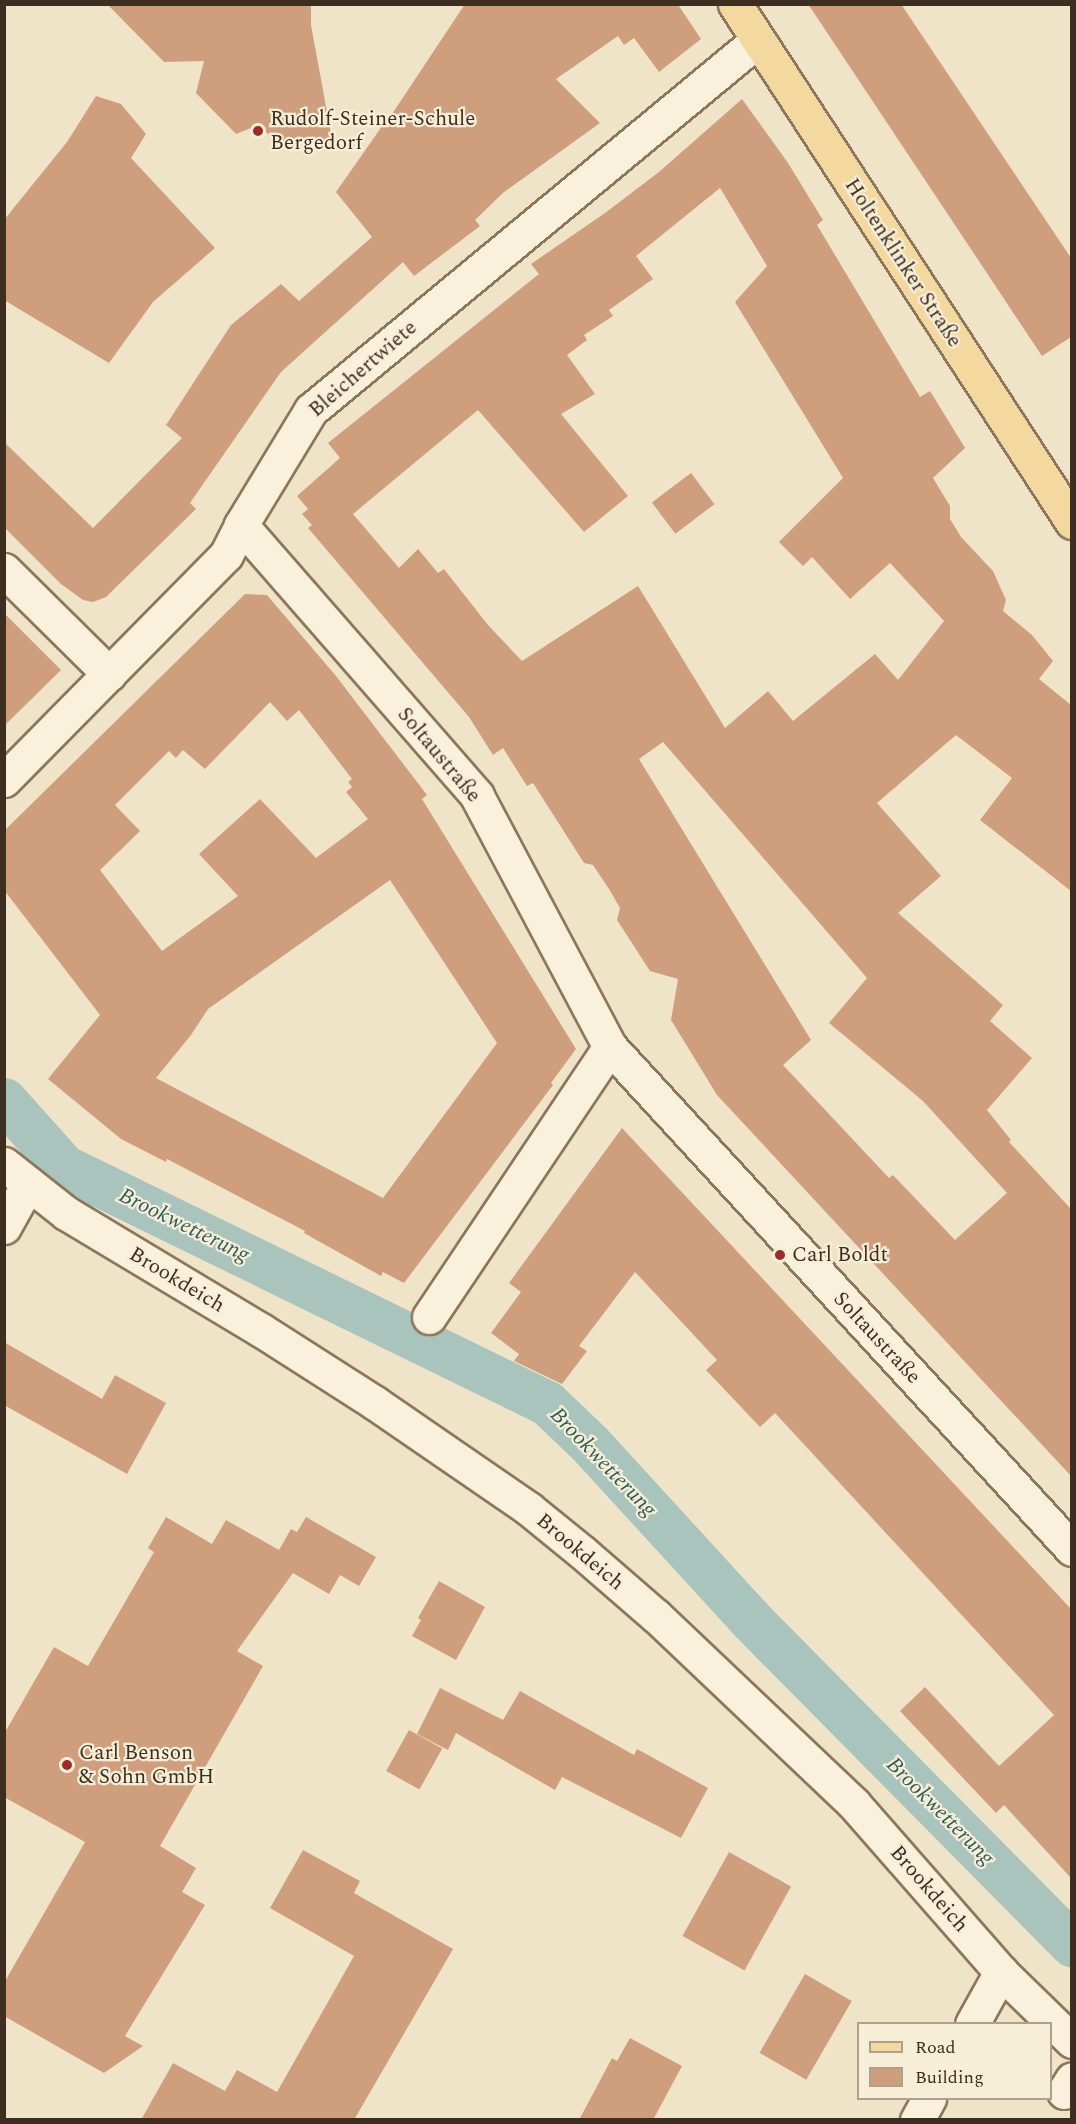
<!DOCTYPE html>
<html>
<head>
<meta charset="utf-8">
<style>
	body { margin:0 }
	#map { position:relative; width:1076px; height:2124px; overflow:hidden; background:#f0e4c8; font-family:Spectral,serif }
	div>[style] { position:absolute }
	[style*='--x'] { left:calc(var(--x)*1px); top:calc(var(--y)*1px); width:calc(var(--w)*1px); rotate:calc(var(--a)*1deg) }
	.canal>* { height:45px; margin:-22.5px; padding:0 22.5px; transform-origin:22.5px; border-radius:22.5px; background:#a9c4bc }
	.building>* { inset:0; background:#cf9f7d; transform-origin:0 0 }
	.roads { filter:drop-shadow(2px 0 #8d765c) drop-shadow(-2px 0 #8d765c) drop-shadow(0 2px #8d765c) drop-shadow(0 -2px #8d765c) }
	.minor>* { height:33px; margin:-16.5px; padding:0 16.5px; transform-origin:16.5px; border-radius:16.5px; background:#faf1dc }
	.major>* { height:33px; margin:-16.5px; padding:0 16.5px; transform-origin:16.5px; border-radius:16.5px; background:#f3d9a0 }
	.dots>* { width:16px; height:16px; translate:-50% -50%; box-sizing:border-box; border:3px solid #f7eed8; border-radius:50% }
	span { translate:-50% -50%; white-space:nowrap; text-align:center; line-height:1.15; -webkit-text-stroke:4.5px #f7eed8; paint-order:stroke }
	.poi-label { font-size:21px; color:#3d2e20 }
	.left { translate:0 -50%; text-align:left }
	.street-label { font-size:21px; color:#3d2e20 }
	.water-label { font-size:22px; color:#2f5d5a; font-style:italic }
	.frame { position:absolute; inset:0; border:6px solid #3d2e20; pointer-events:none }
	.legend { position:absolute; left:857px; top:2022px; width:195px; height:78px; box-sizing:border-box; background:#f7eed8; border:2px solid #ada18e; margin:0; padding:8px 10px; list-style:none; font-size:18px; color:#3d2e20 }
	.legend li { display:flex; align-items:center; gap:12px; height:30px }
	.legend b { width:30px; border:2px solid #ada18e }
</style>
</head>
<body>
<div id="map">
	<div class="canal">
		<div style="--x:4;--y:1100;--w:90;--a:48.2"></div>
		<div style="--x:64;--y:1167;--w:538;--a:26.04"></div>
		<div style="--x:547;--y:1403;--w:58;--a:43.6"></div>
		<div style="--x:589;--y:1443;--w:239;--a:47.5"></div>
		<div style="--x:750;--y:1619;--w:458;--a:45.3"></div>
	</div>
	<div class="building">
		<div style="clip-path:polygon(107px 4px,311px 4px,311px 25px,332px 139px,294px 144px,279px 141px,256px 126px,236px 134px,196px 93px,204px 61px,164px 62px)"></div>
		<div style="clip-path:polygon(465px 4px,681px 4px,679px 6px,701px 39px,659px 72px,634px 38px,624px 45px,618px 36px,556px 79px,600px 123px,504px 192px,475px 220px,480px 226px,414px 276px,403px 262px,281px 372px,190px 503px,196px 509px,106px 597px,93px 602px,83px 600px,61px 584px,4px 527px,4px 442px,93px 528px,182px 438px,166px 425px,231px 325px,281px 284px,299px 301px,372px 237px,336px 192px,387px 119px,388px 120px)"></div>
		<div style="clip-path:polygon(808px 4px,901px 4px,1071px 258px,1071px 337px,1042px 356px)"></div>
		<div style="clip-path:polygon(96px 96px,121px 104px,146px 134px,131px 158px,215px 248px,153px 302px,109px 363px,4px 300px,4px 220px,67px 142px)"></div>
		<div style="clip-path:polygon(evenodd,742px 99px,788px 163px,823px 220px,817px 225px,920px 397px,930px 391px,965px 448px,933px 478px,950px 506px,950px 519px,961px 537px,993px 571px,1006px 600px,1003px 611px,1032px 635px,1053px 661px,1039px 679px,1071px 705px,1071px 891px,980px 820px,1012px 778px,956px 735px,877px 803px,941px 876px,898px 913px,1003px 1005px,990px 1021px,1032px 1058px,987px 1110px,1011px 1140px,1009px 1142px,1071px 1209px,1071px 1476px,717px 1095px,671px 1020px,678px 979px,650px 971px,617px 920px,620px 908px,609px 889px,593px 865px,584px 863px,533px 783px,527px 786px,503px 748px,493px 755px,469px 717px,308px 528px,312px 525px,302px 514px,308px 509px,297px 496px,340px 458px,328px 443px,539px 274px,531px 264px,605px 213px,659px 172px,742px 99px,720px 188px,767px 266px,735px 302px,843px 478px,779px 542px,803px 566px,812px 557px,850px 599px,890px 563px,944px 621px,898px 680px,875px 654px,793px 721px,768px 691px,725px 728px,638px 586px,522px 661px,488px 625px,444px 569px,438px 573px,418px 549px,399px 568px,353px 514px,478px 410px,584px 532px,628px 496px,561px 414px,595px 394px,567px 355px,587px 340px,584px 335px,613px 316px,609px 310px,653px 279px,636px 256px,720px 188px,742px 99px,663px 742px,867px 978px,829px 1023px,923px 1101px,1007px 1193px,955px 1240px,893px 1175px,889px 1178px,783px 1065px,811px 1040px,639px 759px,663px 742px)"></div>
		<div style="left:691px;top:473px;width:39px;height:49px;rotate:53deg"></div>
		<div style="clip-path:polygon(evenodd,245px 594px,267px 595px,336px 676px,427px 795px,422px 799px,576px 1049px,551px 1083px,553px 1085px,404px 1283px,383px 1272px,381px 1276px,304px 1233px,305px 1231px,167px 1159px,166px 1162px,121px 1139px,48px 1079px,100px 1015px,4px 890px,4px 831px,245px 594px,270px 702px,287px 721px,299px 710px,352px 779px,348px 782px,352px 787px,346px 792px,368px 819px,316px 858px,260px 799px,199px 854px,238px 896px,162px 951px,100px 870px,140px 831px,115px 805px,169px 751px,176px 758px,183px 750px,205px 769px,270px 702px,245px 594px,390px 880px,497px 1043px,383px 1198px,156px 1078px,191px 1035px,208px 1009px,390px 880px)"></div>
		<div style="clip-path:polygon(4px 613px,61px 670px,4px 726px)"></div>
		<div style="clip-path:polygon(622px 1128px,1071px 1609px,1071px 1878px,1004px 1805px,996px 1813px,900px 1711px,925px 1687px,999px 1766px,1054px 1715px,775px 1413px,760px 1427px,706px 1370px,717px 1360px,635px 1272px,579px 1346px,587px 1351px,562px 1384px,514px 1361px,519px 1354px,491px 1333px,521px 1292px,509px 1283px)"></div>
		<div style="clip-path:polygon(4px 1342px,102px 1399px,115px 1375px,166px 1403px,127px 1474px,4px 1405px)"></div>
		<div style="clip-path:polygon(166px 1517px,212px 1544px,226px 1520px,279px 1550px,291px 1529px,297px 1532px,306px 1517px,376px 1557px,359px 1586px,340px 1575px,329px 1594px,293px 1573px,237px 1651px,263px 1666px,160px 1846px,196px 1868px,182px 1892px,205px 1905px,125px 2036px,143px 2046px,104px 2073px,4px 2016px,4px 1983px,85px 1842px,4px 1797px,4px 1734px,54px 1647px,88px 1666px,154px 1552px,148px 1548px)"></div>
		<div style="clip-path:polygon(439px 1581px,485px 1607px,456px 1660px,412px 1636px,421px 1620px,418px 1618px)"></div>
		<div style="clip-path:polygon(440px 1688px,503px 1720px,520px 1691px,634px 1755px,637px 1749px,708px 1788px,681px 1838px,562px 1777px,555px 1790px,456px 1733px,448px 1750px,417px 1734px)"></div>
		<div style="left:409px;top:1730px;width:38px;height:47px;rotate:29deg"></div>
		<div style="clip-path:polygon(303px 1850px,360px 1881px,354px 1893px,453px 1949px,354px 2120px,141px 2120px,173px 2063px,225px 2091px,237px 2070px,277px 2092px,354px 1956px,270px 1908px)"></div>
		<div style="left:729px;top:1852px;width:71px;height:96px;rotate:29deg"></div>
		<div style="left:805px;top:1974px;width:54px;height:91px;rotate:30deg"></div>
		<div style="clip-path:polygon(630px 2038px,682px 2066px,653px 2120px,579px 2120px,612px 2058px,617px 2061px)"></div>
	</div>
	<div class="roads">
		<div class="minor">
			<div style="--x:241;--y:525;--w:359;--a:48.9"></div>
			<div style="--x:477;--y:796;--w:284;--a:62.1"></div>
			<div style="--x:610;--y:1047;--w:682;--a:47.38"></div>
			<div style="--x:4;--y:570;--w:148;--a:44.7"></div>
			<div style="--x:4;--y:780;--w:316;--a:-45.4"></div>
			<div style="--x:226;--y:555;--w:34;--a:-63"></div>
			<div style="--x:241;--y:525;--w:135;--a:-58.7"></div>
			<div style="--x:311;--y:410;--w:580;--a:-39.62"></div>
			<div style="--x:4;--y:1164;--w:79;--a:38.3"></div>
			<div style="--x:66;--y:1213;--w:227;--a:31"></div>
			<div style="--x:261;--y:1330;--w:135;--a:32.6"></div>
			<div style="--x:375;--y:1403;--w:187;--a:34.5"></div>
			<div style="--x:529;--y:1509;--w:68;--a:39.1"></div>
			<div style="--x:582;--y:1552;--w:98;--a:40.9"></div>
			<div style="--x:656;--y:1616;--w:273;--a:43.5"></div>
			<div style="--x:854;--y:1804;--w:223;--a:48.8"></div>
			<div style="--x:1001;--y:1972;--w:99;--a:44.2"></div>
			<div style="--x:4;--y:1227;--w:49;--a:-60.8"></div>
			<div style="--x:429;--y:1317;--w:325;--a:-56.2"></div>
			<div style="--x:972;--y:2024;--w:60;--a:-60.9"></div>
			<div style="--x:1064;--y:2092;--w:15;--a:-58"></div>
			<div style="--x:917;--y:2120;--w:25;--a:-61"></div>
		</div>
		<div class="major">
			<div style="--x:735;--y:4;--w:618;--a:56.95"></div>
		</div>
	</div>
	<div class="dots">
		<div style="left:258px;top:131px;background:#9e2a2b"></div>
		<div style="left:780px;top:1255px;background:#9e2a2b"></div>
		<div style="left:67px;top:1765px;background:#9e2a2b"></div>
	</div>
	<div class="poi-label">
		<span class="left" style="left:270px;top:131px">Rudolf-Steiner-Schule<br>Bergedorf</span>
		<span class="left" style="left:792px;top:1255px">Carl Boldt</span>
		<span class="left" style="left:79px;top:1765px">Carl Benson<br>&amp; Sohn GmbH</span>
	</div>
	<div class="street-label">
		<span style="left:903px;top:263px;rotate:57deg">Holtenklinker Straße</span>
		<span style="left:363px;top:369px;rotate:-41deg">Bleichertwiete</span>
		<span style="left:439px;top:755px;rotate:50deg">Soltaustraße</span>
		<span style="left:177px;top:1280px;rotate:31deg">Brookdeich</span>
		<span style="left:877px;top:1338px;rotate:47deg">Soltaustraße</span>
		<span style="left:580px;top:1552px;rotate:40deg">Brookdeich</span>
		<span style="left:929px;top:1889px;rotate:49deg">Brookdeich</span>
	</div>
	<div class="water-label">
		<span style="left:184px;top:1225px;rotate:26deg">Brookwetterung</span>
		<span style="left:603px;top:1462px;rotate:46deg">Brookwetterung</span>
		<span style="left:940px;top:1811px;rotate:45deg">Brookwetterung</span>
	</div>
	<div class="frame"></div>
	<ul class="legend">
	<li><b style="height:8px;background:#f3d9a0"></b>Road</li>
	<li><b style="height:16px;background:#cf9f7d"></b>Building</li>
	</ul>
</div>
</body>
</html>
